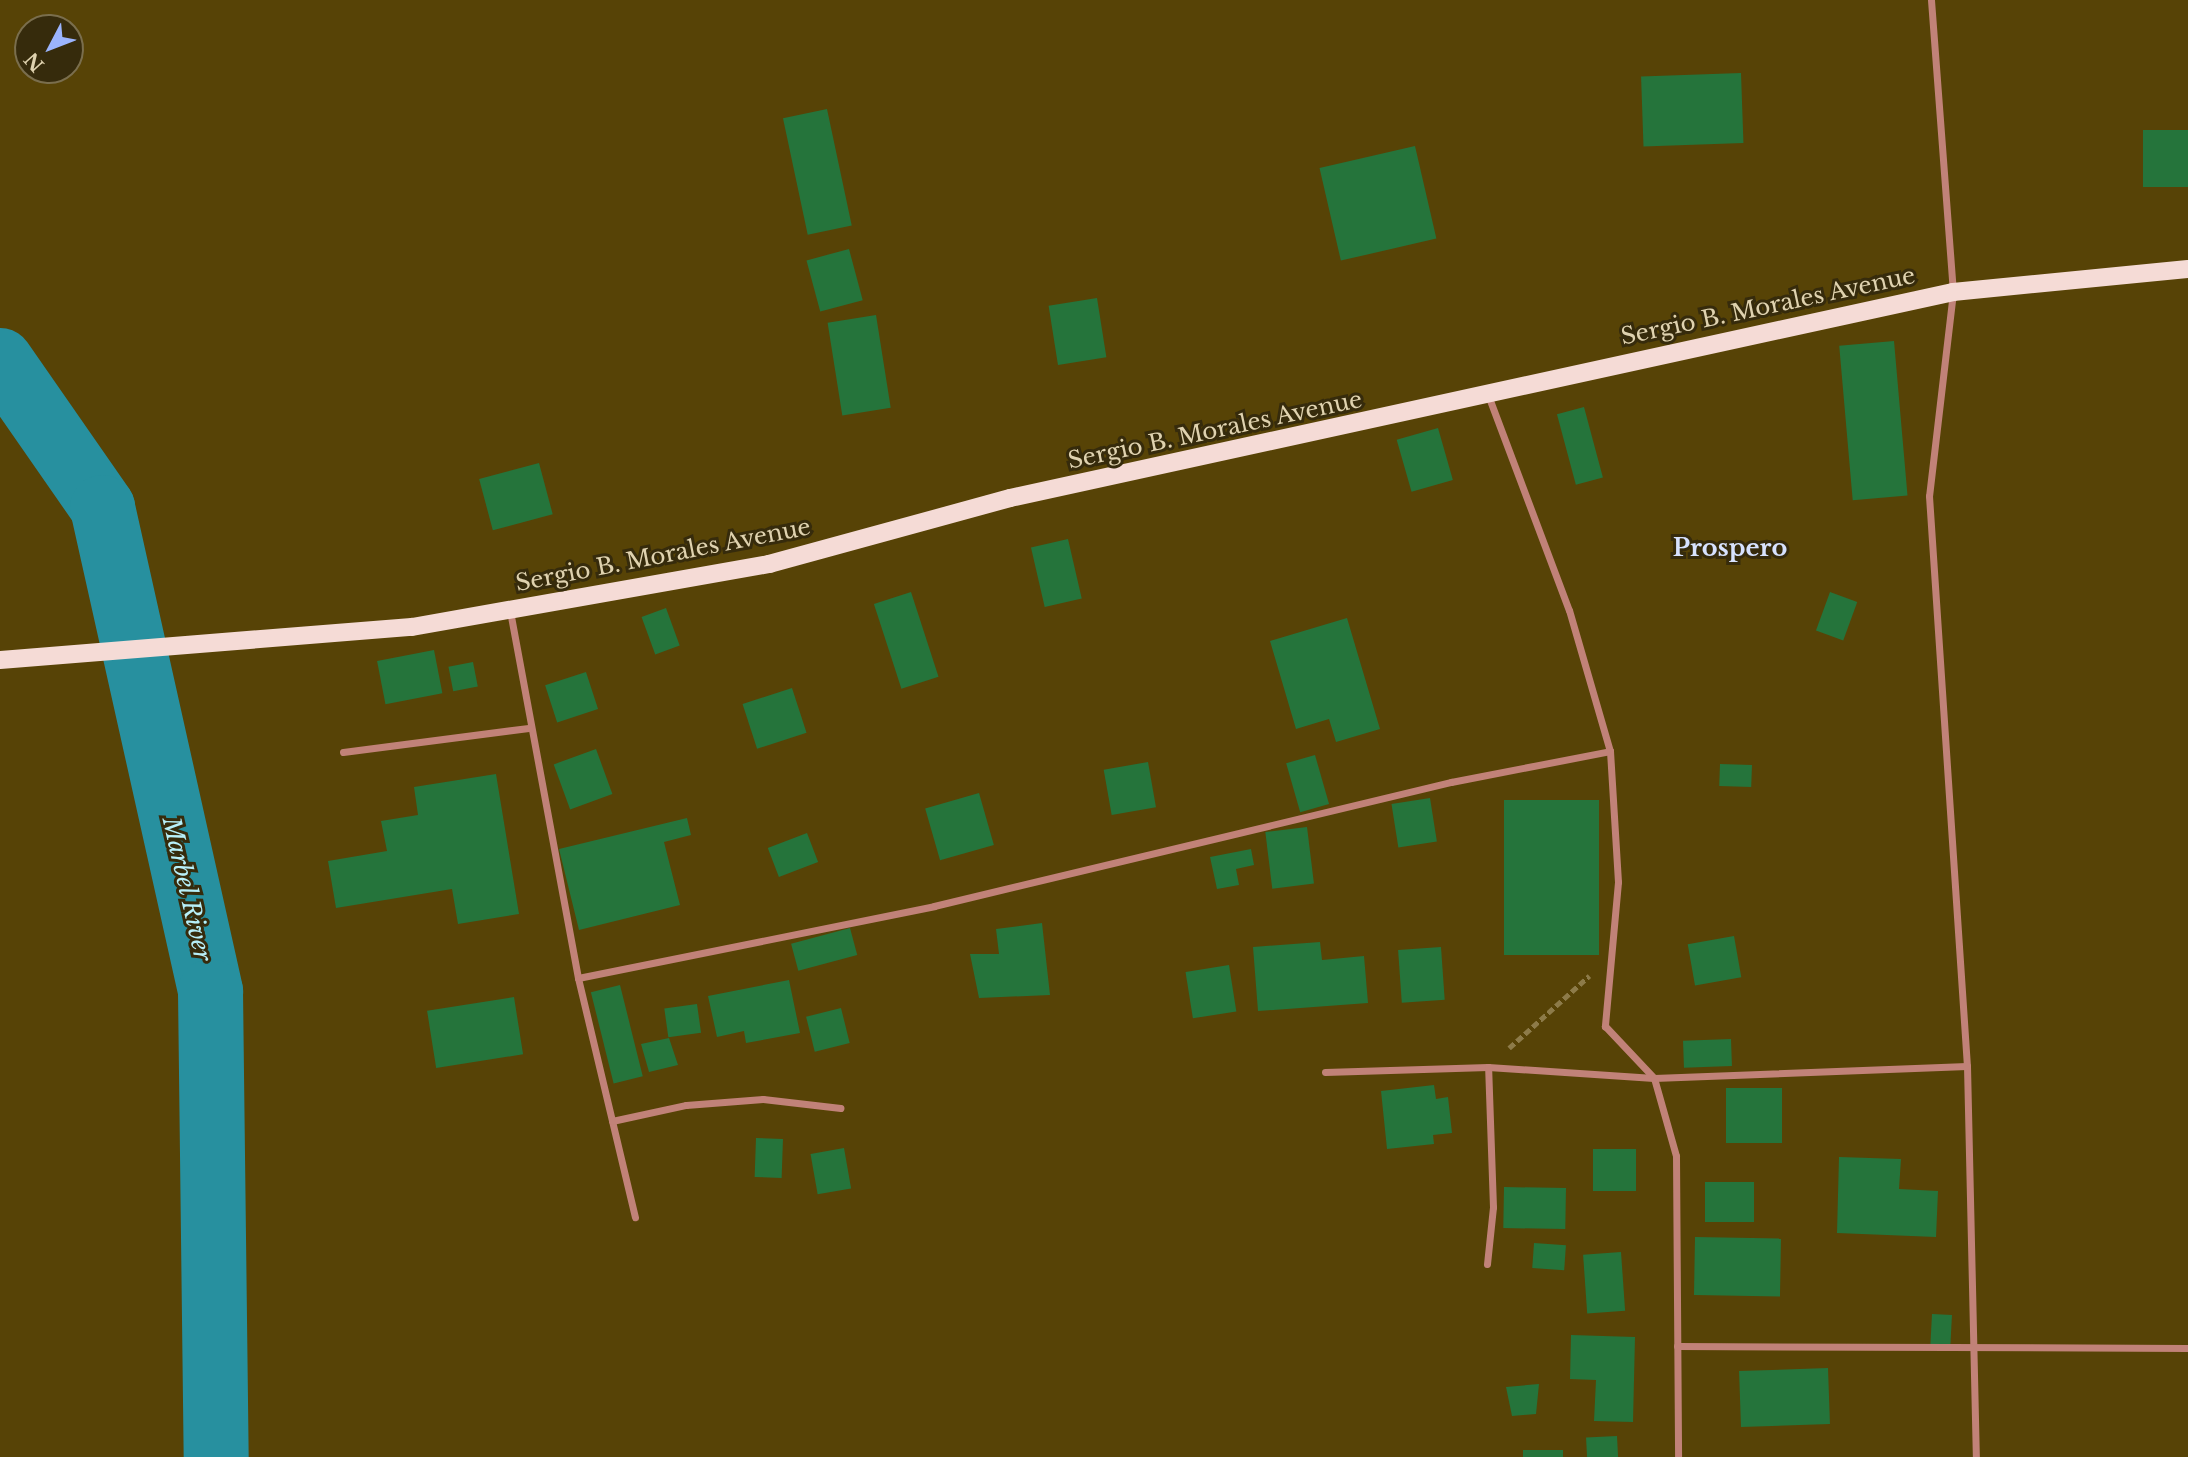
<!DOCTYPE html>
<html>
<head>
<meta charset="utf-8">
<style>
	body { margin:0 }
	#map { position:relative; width:2188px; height:1457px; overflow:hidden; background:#574306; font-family:"Libre Baskerville",serif }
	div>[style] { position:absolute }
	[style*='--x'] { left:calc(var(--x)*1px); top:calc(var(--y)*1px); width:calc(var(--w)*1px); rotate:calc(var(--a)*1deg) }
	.river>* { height:65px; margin:-32.5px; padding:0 32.5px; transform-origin:32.5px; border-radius:32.5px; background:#27909f }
	.building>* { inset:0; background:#25743b; transform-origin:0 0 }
	.path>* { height:4.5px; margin-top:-2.25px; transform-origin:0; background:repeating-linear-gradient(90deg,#8d7b49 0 7px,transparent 0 10.5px) }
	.minor>* { height:7px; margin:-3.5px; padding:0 3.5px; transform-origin:3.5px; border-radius:3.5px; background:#c18278 }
	.primary>* { height:18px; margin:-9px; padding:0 9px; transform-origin:9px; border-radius:9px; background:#f5dbd6 }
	span { translate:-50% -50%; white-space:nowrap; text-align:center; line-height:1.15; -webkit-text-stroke:6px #362b0c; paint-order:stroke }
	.street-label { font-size:23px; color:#dfd2af }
	.neighbourhood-label { font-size:24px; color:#d7e2fe; font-weight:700 }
	.water-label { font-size:24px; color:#b7f0f9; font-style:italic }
	.north { position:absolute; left:14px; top:14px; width:70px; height:70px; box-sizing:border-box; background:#362b0c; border:2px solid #7a6e4d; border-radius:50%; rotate:228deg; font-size:19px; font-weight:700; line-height:28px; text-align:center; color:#dfd2af }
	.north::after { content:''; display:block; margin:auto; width:24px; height:32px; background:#9bb4fd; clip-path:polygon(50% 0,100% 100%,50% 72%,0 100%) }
</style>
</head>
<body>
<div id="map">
	<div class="river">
		<div style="--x:0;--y:360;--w:179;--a:55.2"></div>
		<div style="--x:102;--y:507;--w:496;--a:77.4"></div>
		<div style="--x:210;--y:991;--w:466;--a:89.3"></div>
	</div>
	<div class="building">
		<div style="left:1741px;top:73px;width:70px;height:100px;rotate:88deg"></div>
		<div style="left:827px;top:109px;width:119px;height:45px;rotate:78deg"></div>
		<div style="left:2143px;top:130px;width:45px;height:57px"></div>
		<div style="left:1415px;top:146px;width:95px;height:98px;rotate:77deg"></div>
		<div style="left:849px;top:249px;width:53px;height:44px;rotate:75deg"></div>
		<div style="left:1097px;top:298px;width:60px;height:49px;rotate:81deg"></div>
		<div style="left:876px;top:315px;width:94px;height:49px;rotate:81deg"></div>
		<div style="left:1894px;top:341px;width:155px;height:55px;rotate:85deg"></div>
		<div style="left:1584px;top:407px;width:73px;height:28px;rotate:75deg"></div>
		<div style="left:1438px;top:428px;width:54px;height:43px;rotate:74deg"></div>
		<div style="left:539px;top:463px;width:53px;height:62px;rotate:75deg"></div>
		<div style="left:1068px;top:539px;width:61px;height:38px;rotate:77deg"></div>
		<div style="left:911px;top:592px;width:89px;height:39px;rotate:72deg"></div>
		<div style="left:1830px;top:592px;width:29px;height:41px;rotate:20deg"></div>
		<div style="left:666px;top:608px;width:40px;height:26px;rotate:70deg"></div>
		<div style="clip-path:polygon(1347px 618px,1380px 729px,1336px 742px,1329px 719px,1296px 729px,1270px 641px)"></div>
		<div style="left:434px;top:650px;width:44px;height:58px;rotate:79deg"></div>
		<div style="left:473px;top:662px;width:25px;height:25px;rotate:79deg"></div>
		<div style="left:586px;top:672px;width:39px;height:43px;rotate:72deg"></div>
		<div style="left:792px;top:688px;width:47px;height:52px;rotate:72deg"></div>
		<div style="left:596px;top:749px;width:48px;height:45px;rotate:70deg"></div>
		<div style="left:1315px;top:755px;width:51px;height:30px;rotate:74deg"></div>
		<div style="left:1148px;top:762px;width:46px;height:45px;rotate:80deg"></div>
		<div style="left:1720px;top:764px;width:32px;height:22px;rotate:2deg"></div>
		<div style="clip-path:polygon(496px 774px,519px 914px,458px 924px,452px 889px,336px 908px,328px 861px,387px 851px,381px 821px,418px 815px,414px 787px)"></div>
		<div style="left:979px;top:793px;width:54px;height:56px;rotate:74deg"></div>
		<div style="left:1430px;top:798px;width:44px;height:39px;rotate:81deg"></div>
		<div style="left:1504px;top:800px;width:95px;height:155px"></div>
		<div style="clip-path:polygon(687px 818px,691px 835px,664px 842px,680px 905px,579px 930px,559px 849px)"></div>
		<div style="left:1307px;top:827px;width:57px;height:42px;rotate:83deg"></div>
		<div style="left:807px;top:833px;width:31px;height:42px;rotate:69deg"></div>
		<div style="clip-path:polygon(1251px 849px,1254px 865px,1236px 869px,1239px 885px,1217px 889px,1210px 857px)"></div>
		<div style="clip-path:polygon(1042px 923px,1050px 995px,979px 998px,970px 954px,999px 954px,996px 929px)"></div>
		<div style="left:850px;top:928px;width:28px;height:61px;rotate:75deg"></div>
		<div style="left:1734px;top:936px;width:42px;height:47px;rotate:80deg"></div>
		<div style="clip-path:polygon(1320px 942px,1322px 960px,1364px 956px,1368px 1003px,1258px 1011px,1253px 947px)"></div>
		<div style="left:1441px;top:947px;width:53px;height:43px;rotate:86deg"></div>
		<div style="left:1229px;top:965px;width:47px;height:44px;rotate:81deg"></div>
		<div style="clip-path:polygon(789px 980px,800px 1033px,746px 1043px,744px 1031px,717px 1037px,708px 996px)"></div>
		<div style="left:620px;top:985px;width:94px;height:30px;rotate:76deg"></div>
		<div style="left:514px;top:997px;width:58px;height:88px;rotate:81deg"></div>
		<div style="left:697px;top:1004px;width:29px;height:33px;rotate:82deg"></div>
		<div style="left:841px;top:1008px;width:36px;height:36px;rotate:76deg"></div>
		<div style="clip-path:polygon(669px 1038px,678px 1065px,649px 1072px,641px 1044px)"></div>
		<div style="left:1731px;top:1039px;width:27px;height:48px;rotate:88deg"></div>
		<div style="clip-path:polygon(1434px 1085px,1436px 1099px,1448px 1097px,1452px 1133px,1433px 1135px,1434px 1144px,1387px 1149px,1381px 1091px)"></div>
		<div style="left:1726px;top:1088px;width:56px;height:55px"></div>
		<div style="left:756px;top:1138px;width:27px;height:39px;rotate:2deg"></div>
		<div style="left:844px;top:1148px;width:41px;height:34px;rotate:80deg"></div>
		<div style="left:1593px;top:1149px;width:43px;height:42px"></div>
		<div style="clip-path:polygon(1839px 1157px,1901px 1159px,1899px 1189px,1938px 1191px,1936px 1237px,1837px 1233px)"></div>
		<div style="left:1705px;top:1182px;width:49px;height:40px"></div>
		<div style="left:1504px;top:1187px;width:62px;height:41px;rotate:1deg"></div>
		<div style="left:1695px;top:1237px;width:86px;height:58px;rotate:1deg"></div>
		<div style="left:1534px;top:1243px;width:32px;height:25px;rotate:4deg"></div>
		<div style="left:1621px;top:1252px;width:59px;height:38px;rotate:86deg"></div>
		<div style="left:1932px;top:1314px;width:20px;height:32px;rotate:3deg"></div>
		<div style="clip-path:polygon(1571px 1335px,1635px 1337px,1633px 1422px,1594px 1421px,1596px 1380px,1570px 1379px)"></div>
		<div style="left:1828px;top:1368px;width:56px;height:89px;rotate:88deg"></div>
		<div style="clip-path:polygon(1539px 1384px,1536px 1414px,1512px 1416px,1506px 1387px)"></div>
		<div style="left:1617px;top:1436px;width:21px;height:31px;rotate:87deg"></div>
		<div style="left:1523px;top:1450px;width:40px;height:7px"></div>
	</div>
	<div class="path">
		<div style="--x:1509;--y:1048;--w:108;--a:-42"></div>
	</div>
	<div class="minor">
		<div style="--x:1931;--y:0;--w:293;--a:85.7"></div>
		<div style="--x:1953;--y:292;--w:205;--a:96.7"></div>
		<div style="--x:1929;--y:496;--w:571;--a:86.19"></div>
		<div style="--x:1967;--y:1066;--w:391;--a:88.7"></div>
		<div style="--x:1488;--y:395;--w:230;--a:69.4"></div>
		<div style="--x:1569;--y:610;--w:147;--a:73.8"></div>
		<div style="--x:1610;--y:751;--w:131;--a:86.5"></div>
		<div style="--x:1618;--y:882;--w:145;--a:95.2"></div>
		<div style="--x:1605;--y:1026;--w:71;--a:46.7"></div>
		<div style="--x:1654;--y:1078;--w:81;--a:74.2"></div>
		<div style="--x:1676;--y:1156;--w:301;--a:89.6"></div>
		<div style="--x:510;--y:611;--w:373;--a:79.5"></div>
		<div style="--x:578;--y:978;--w:246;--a:76.6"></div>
		<div style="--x:343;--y:752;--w:187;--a:-7.4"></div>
		<div style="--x:578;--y:978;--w:363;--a:-11.4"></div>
		<div style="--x:934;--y:906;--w:532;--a:-13.49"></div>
		<div style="--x:1451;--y:782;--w:162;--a:-11"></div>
		<div style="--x:1325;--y:1072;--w:163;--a:-1.8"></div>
		<div style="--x:1488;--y:1067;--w:166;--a:3.8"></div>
		<div style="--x:1654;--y:1078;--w:313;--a:-2.2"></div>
		<div style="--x:612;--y:1121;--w:76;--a:-12.2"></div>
		<div style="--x:686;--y:1105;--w:77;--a:-4.5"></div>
		<div style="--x:763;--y:1099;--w:78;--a:6.7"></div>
		<div style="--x:1487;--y:1264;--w:57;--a:-84"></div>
		<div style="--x:1493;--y:1207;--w:140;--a:-92"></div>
		<div style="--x:1677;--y:1346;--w:511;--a:0.22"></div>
	</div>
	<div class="primary">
		<div style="--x:0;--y:660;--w:413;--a:-4.6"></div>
		<div style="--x:412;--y:627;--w:363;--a:-10"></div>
		<div style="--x:769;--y:564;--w:250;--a:-15.3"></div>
		<div style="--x:1010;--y:498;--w:965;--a:-12.32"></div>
		<div style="--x:1953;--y:292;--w:236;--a:-5.6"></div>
	</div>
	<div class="street-label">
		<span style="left:1768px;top:306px;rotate:-12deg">Sergio B. Morales Avenue</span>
		<span style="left:1215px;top:430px;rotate:-12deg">Sergio B. Morales Avenue</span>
		<span style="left:663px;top:555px;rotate:-11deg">Sergio B. Morales Avenue</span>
	</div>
	<div class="neighbourhood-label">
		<span style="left:1730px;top:548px">Prospero</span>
	</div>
	<div class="water-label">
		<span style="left:187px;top:889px;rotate:77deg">Marbel River</span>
	</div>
	<div class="north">N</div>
</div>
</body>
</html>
